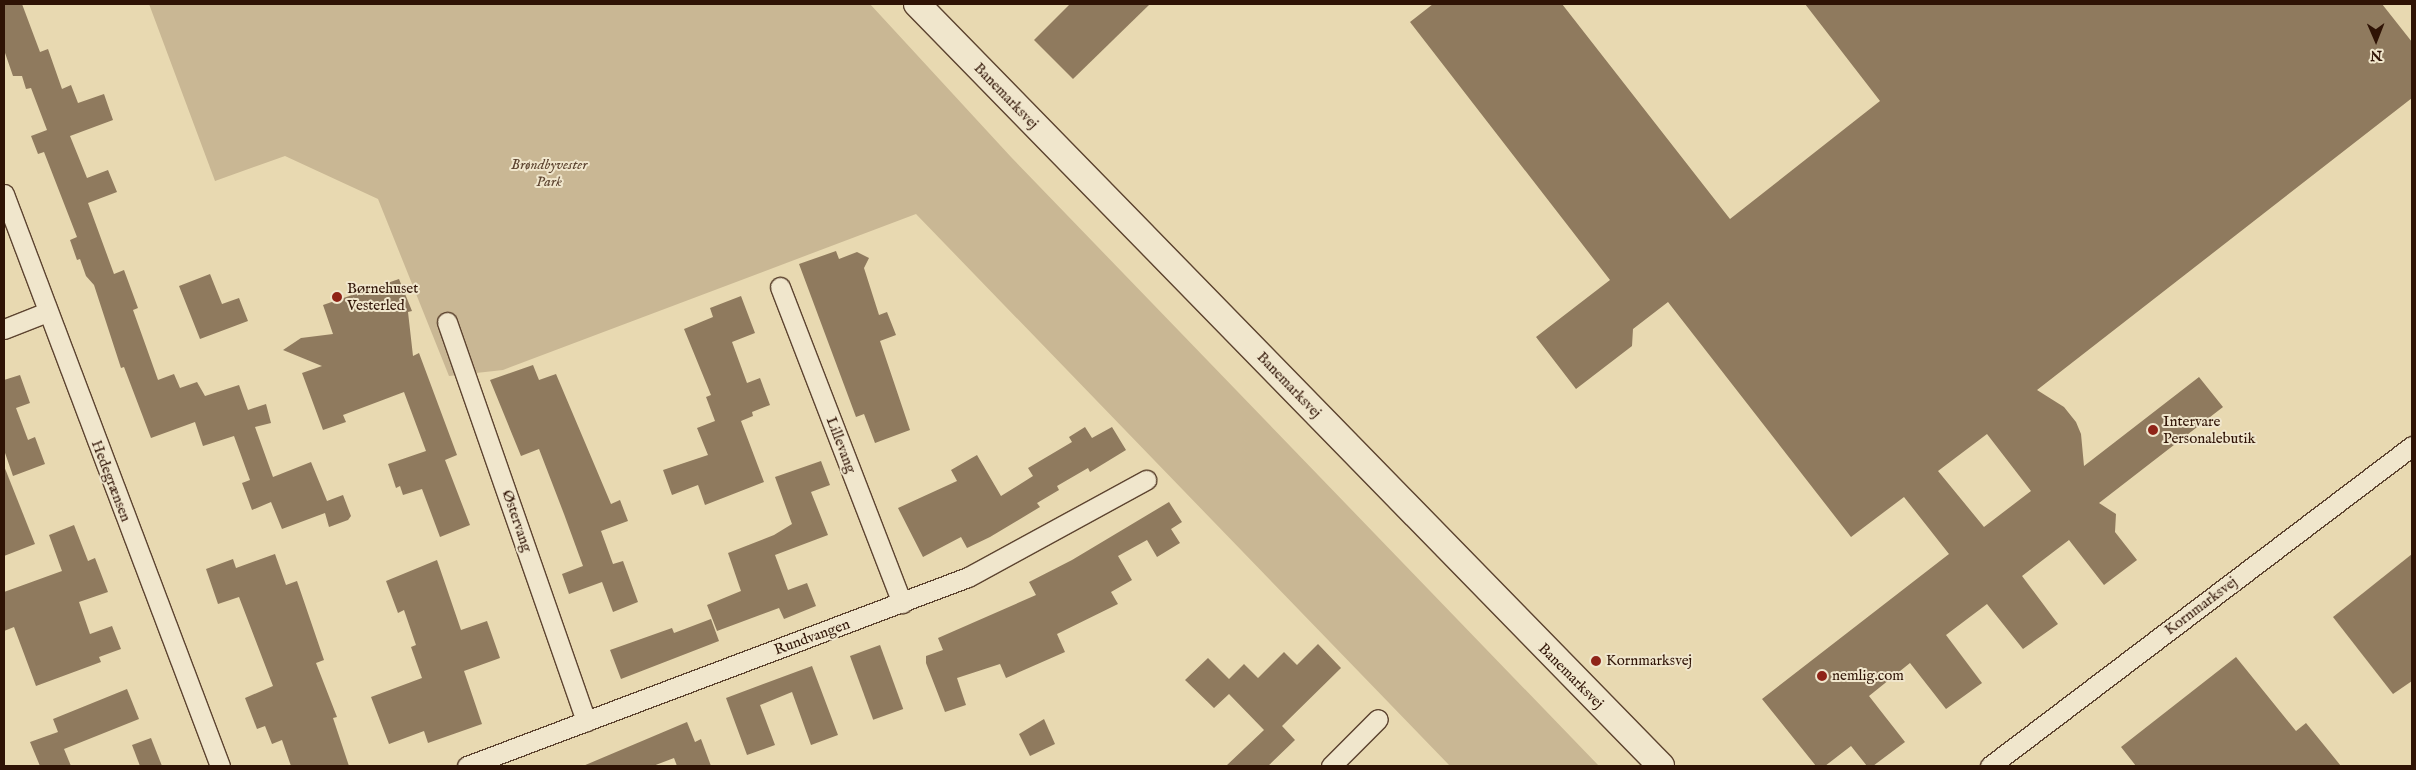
<!DOCTYPE html>
<html>
<head>
<meta charset="utf-8">
<style>
	body { margin:0 }
	#map { position:relative; width:2416px; height:770px; overflow:hidden; background:#e8d9b1; font-family:"IM FELL English",serif }
	div>[style] { position:absolute }
	[style*='--x'] { left:calc(var(--x)*1px); top:calc(var(--y)*1px); width:calc(var(--w)*1px); rotate:calc(var(--a)*1deg) }
	.green>* { inset:0; background:#c9b794 }
	.building>* { inset:0; background:#8f7a5e; transform-origin:0 0 }
	.roads { filter:drop-shadow(1px 0 #5d4430) drop-shadow(-1px 0 #5d4430) drop-shadow(0 1px #5d4430) drop-shadow(0 -1px #5d4430) }
	.street>* { height:19px; margin:-9.5px; padding:0 9.5px; transform-origin:9.5px; border-radius:9.5px; background:#f0e6cc }
	.secondary>* { height:26px; margin:-13px; padding:0 13px; transform-origin:13px; border-radius:13px; background:#f0e6cc }
	.dots>* { width:14px; height:14px; translate:-50% -50%; box-sizing:border-box; border:2px solid #f0e6cc; border-radius:50% }
	span { translate:-50% -50%; white-space:nowrap; text-align:center; line-height:1.15; -webkit-text-stroke:4px #f0e6cc; paint-order:stroke }
	.street-label { font-size:15px; color:#2f1305 }
	.park-label { font-size:15px; color:#5d4430; font-style:italic }
	.poi-label { font-size:15px; color:#2f1305 }
	.left { translate:0 -50%; text-align:left }
	.frame { position:absolute; inset:0; border:5px solid #2f1305; pointer-events:none }
	.north { position:absolute; left:2351px; top:15px; width:50px; height:50px; -webkit-text-stroke:4px #f0e6cc; paint-order:stroke; rotate:179deg; font-size:14px; font-weight:700; line-height:20px; text-align:center; color:#2f1305 }
	.north::after { content:''; display:block; margin:auto; width:18px; height:22px; background:#2f1305; clip-path:polygon(50% 0,100% 100%,50% 72%,0 100%) }
</style>
</head>
<body>
<div id="map">
	<div class="green">
		<div style="clip-path:polygon(149px 4px,870px 4px,1011px 157px,1599px 766px,1450px 766px,916px 214px,503px 370px,449px 376px,378px 199px,285px 156px,215px 181px)"></div>
	</div>
	<div class="building">
		<div style="clip-path:polygon(4px 4px,22px 4px,40px 52px,48px 49px,62px 89px,71px 85px,78px 103px,104px 94px,113px 120px,70px 136px,87px 178px,108px 170px,117px 192px,88px 203px,114px 274px,124px 270px,138px 308px,133px 310px,158px 380px,174px 374px,180px 388px,197px 382px,205px 396px,239px 385px,248px 410px,266px 404px,271px 423px,255px 427px,273px 477px,311px 462px,327px 501px,343px 495px,351px 516px,348px 520px,329px 527px,325px 513px,282px 529px,271px 502px,252px 510px,242px 483px,250px 480px,234px 436px,203px 446px,195px 422px,151px 438px,124px 367px,121px 368px,94px 285px,86px 276px,80px 259px,77px 260px,70px 240px,77px 237px,44px 152px,38px 154px,31px 136px,47px 130px,31px 88px,26px 89px,22px 76px,13px 76px,4px 50px)"></div>
		<div style="clip-path:polygon(1070px 4px,1150px 4px,1073px 79px,1034px 40px)"></div>
		<div style="clip-path:polygon(evenodd,1433px 4px,1562px 4px,1730px 219px,1880px 101px,1805px 4px,2382px 4px,2412px 42px,2412px 98px,2037px 390px,2064px 407px,2076px 422px,2081px 434px,2084px 466px,2199px 377px,2223px 407px,2099px 503px,2116px 514px,2115px 532px,2137px 560px,2104px 585px,2069px 540px,2022px 576px,2058px 624px,2023px 649px,1987px 604px,1946px 635px,1982px 683px,1946px 709px,1910px 663px,1869px 696px,1905px 742px,1873px 766px,1867px 766px,1851px 746px,1825px 766px,1816px 766px,1762px 699px,1949px 554px,1904px 497px,1851px 537px,1668px 302px,1633px 329px,1632px 346px,1576px 389px,1536px 337px,1610px 280px,1410px 22px,1433px 4px,1987px 434px,2031px 491px,1984px 527px,1938px 471px,1987px 434px)"></div>
		<div style="clip-path:polygon(836px 251px,839px 259px,857px 252px,869px 258px,864px 268px,879px 315px,887px 312px,896px 335px,880px 341px,910px 430px,875px 443px,864px 414px,856px 417px,799px 264px)"></div>
		<div style="clip-path:polygon(210px 274px,222px 304px,239px 298px,248px 321px,200px 339px,179px 286px)"></div>
		<div style="clip-path:polygon(399px 279px,412px 311px,408px 312px,413px 356px,419px 353px,457px 455px,445px 460px,470px 525px,440px 537px,422px 489px,403px 495px,400px 486px,396px 488px,388px 464px,426px 451px,404px 392px,343px 415px,346px 422px,323px 430px,302px 373px,322px 366px,283px 350px,301px 338px,333px 334px,323px 305px)"></div>
		<div style="clip-path:polygon(741px 296px,755px 333px,732px 342px,747px 383px,760px 378px,770px 405px,752px 412px,753px 416px,741px 421px,764px 482px,705px 505px,698px 485px,672px 495px,663px 470px,708px 455px,697px 428px,715px 421px,706px 397px,711px 395px,684px 329px,713px 317px,710px 308px)"></div>
		<div style="clip-path:polygon(533px 365px,539px 380px,556px 374px,611px 504px,620px 500px,628px 521px,601px 531px,613px 564px,623px 561px,638px 602px,613px 612px,602px 582px,569px 594px,562px 574px,583px 566px,564px 514px,539px 449px,521px 456px,490px 380px)"></div>
		<div style="clip-path:polygon(20px 375px,30px 403px,16px 408px,28px 440px,35px 437px,45px 464px,13px 476px,4px 450px,4px 380px)"></div>
		<div style="clip-path:polygon(1085px 427px,1092px 438px,1112px 427px,1126px 450px,1090px 472px,1088px 468px,1057px 486px,1059px 490px,1037px 503px,1040px 507px,990px 537px,967px 548px,961px 537px,923px 557px,898px 508px,957px 481px,951px 470px,977px 455px,1001px 496px,1033px 476px,1028px 468px,1072px 442px,1069px 437px)"></div>
		<div style="clip-path:polygon(821px 461px,830px 485px,811px 492px,828px 535px,775px 555px,788px 590px,807px 583px,816px 606px,784px 619px,779px 608px,717px 631px,707px 605px,741px 591px,728px 553px,774px 535px,792px 524px,775px 477px)"></div>
		<div style="clip-path:polygon(4px 466px,35px 544px,4px 556px)"></div>
		<div style="clip-path:polygon(1169px 502px,1182px 522px,1171px 529px,1180px 543px,1157px 557px,1147px 540px,1118px 556px,1132px 580px,1111px 592px,1118px 604px,1057px 634px,1065px 652px,1006px 678px,1000px 664px,957px 678px,966px 705px,945px 712px,926px 663px,926px 656px,943px 650px,938px 638px,1036px 595px,1029px 582px,1072px 560px)"></div>
		<div style="clip-path:polygon(74px 525px,88px 561px,95px 558px,108px 592px,79px 602px,90px 634px,112px 626px,121px 649px,99px 657px,101px 662px,36px 686px,14px 627px,4px 631px,4px 592px,62px 571px,49px 535px)"></div>
		<div style="clip-path:polygon(275px 554px,286px 585px,297px 581px,324px 660px,316px 663px,337px 717px,333px 718px,349px 766px,291px 766px,282px 740px,272px 744px,265px 726px,257px 729px,245px 698px,273px 686px,239px 597px,218px 604px,206px 569px,233px 559px,236px 568px)"></div>
		<div style="clip-path:polygon(2412px 554px,2412px 681px,2393px 694px,2333px 617px)"></div>
		<div style="clip-path:polygon(437px 560px,461px 630px,487px 621px,500px 658px,464px 671px,482px 724px,428px 743px,424px 731px,389px 744px,371px 697px,422px 678px,411px 647px,416px 645px,404px 610px,398px 613px,386px 581px)"></div>
		<div style="clip-path:polygon(711px 619px,719px 641px,621px 679px,610px 650px,672px 628px,674px 633px)"></div>
		<div style="clip-path:polygon(1318px 644px,1341px 668px,1282px 726px,1295px 740px,1268px 766px,1226px 766px,1264px 730px,1229px 694px,1214px 708px,1185px 680px,1208px 658px,1229px 679px,1244px 664px,1258px 678px,1284px 652px,1297px 665px)"></div>
		<div style="left:880px;top:645px;width:68px;height:32px;rotate:70deg"></div>
		<div style="clip-path:polygon(2236px 657px,2296px 731px,2306px 723px,2341px 766px,2136px 766px,2121px 747px)"></div>
		<div style="clip-path:polygon(812px 666px,838px 735px,811px 745px,792px 692px,760px 705px,775px 745px,747px 755px,726px 698px)"></div>
		<div style="clip-path:polygon(127px 689px,139px 719px,64px 749px,71px 766px,40px 766px,30px 742px,58px 732px,53px 719px)"></div>
		<div style="clip-path:polygon(1044px 719px,1055px 744px,1030px 756px,1019px 734px)"></div>
		<div style="clip-path:polygon(687px 722px,695px 742px,701px 739px,711px 766px,677px 766px,674px 758px,653px 766px,583px 766px)"></div>
		<div style="clip-path:polygon(151px 738px,162px 766px,140px 766px,132px 745px)"></div>
	</div>
	<div class="roads">
		<div class="street">
			<div style="--x:4;--y:194;--w:611;--a:69.31"></div>
			<div style="--x:780;--y:287;--w:339;--a:68.9"></div>
			<div style="--x:447;--y:322;--w:423;--a:70.8"></div>
			<div style="--x:4;--y:329;--w:46;--a:-21.6"></div>
			<div style="--x:467;--y:766;--w:535;--a:-20.67"></div>
			<div style="--x:968;--y:577;--w:203;--a:-28.6"></div>
			<div style="--x:1331;--y:766;--w:66;--a:-45"></div>
			<div style="--x:1990;--y:766;--w:530;--a:-37.17"></div>
		</div>
		<div class="secondary">
			<div style="--x:917;--y:4;--w:1065;--a:45.68"></div>
		</div>
	</div>
	<div class="dots">
		<div style="left:337px;top:297px;background:#8f2418"></div>
		<div style="left:2153px;top:430px;background:#8f2418"></div>
		<div style="left:1596px;top:661px;background:#8f2418"></div>
		<div style="left:1822px;top:676px;background:#8f2418"></div>
	</div>
	<div class="street-label">
		<span style="left:1006px;top:96px;rotate:46deg">Banemarksvej</span>
		<span style="left:1289px;top:385px;rotate:46deg">Banemarksvej</span>
		<span style="left:841px;top:445px;rotate:69deg">Lillevang</span>
		<span style="left:111px;top:481px;rotate:69deg">Hedegrænsen</span>
		<span style="left:517px;top:521px;rotate:71deg">Østervang</span>
		<span style="left:2201px;top:606px;rotate:-37deg">Kornmarksvej</span>
		<span style="left:812px;top:637px;rotate:-20deg">Rundvangen</span>
		<span style="left:1571px;top:676px;rotate:45deg">Banemarksvej</span>
	</div>
	<div class="park-label">
		<span style="left:549px;top:173px">Brøndbyvester<br>Park</span>
	</div>
	<div class="poi-label">
		<span class="left" style="left:347px;top:297px">Børnehuset<br>Vesterled</span>
		<span class="left" style="left:2163px;top:430px">Intervare<br>Personalebutik</span>
		<span class="left" style="left:1606px;top:661px">Kornmarksvej</span>
		<span class="left" style="left:1832px;top:676px">nemlig.com</span>
	</div>
	<div class="frame"></div>
	<div class="north">N</div>
</div>
</body>
</html>
